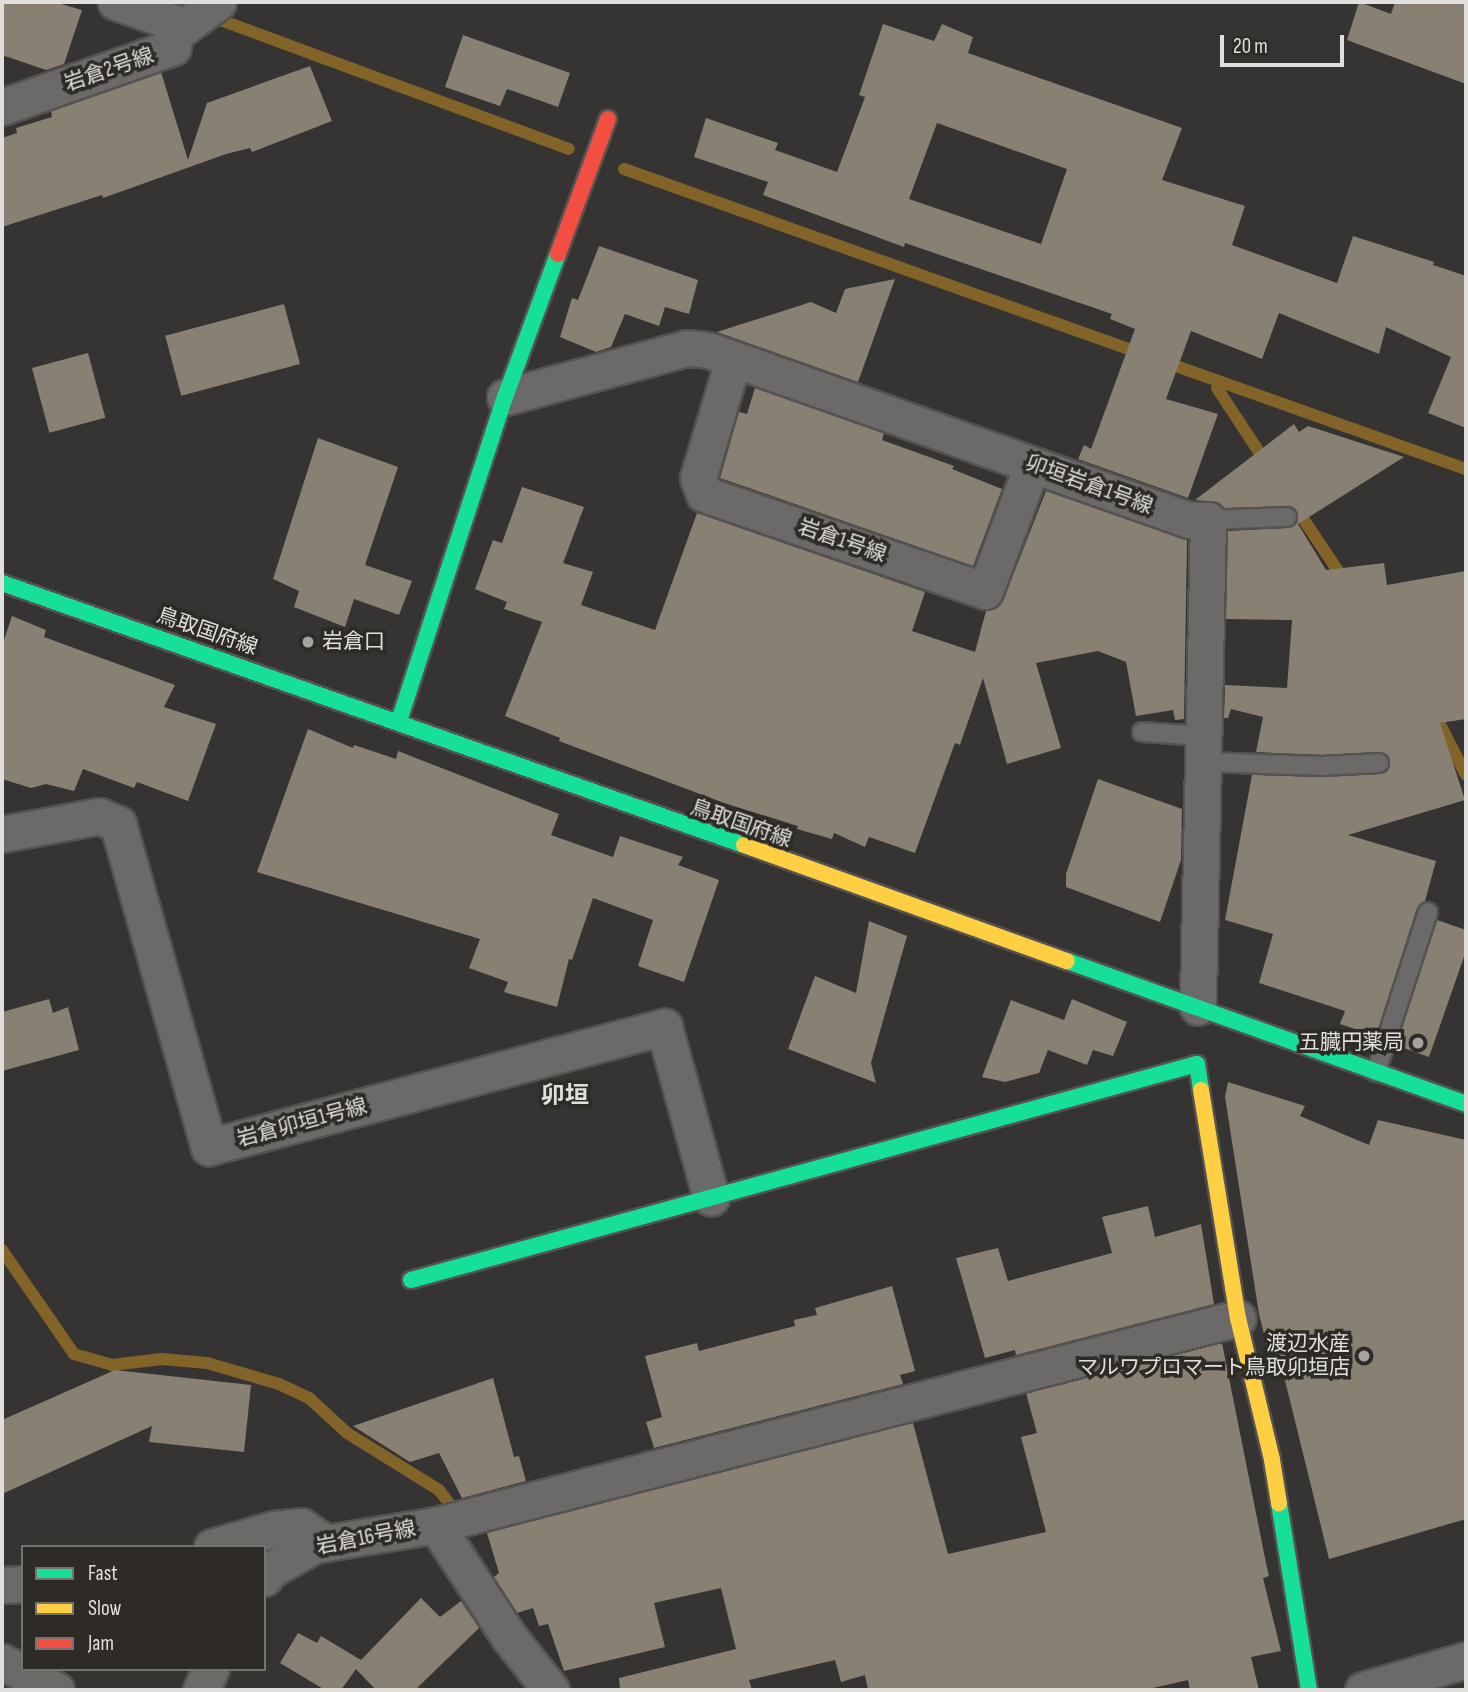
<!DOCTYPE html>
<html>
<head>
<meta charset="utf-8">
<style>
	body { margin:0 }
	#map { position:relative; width:1468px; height:1692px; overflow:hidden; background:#363432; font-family:"Sofia Sans Condensed","Noto Sans JP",sans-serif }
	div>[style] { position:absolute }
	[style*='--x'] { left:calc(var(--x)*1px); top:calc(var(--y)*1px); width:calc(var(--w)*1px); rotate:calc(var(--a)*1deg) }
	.stream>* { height:12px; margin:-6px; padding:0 6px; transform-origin:6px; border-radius:6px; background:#826328 }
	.building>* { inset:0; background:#888072; transform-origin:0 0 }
	.roads { filter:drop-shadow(2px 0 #545351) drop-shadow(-2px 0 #545351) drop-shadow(0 2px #545351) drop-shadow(0 -2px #545351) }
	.lane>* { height:18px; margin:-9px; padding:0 9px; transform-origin:9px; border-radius:9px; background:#6b6a68 }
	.street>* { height:35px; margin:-17.5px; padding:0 17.5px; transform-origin:17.5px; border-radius:17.5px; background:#6b6a68 }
	.fast>* { height:16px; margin:-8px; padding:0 8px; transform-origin:8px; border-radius:8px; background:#16e098 }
	.slow>* { height:16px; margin:-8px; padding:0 8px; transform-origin:8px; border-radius:8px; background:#ffcf43 }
	.jam>* { height:16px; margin:-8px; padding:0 8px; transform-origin:8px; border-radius:8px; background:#f24e42 }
	.dots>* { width:19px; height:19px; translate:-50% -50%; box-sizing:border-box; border:4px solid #2e2b26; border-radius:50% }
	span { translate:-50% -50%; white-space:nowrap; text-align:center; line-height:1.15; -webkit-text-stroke:7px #2e2b26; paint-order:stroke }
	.street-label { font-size:21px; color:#e1dfdc }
	.poi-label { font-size:21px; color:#e1dfdc }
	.left { translate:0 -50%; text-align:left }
	.right { translate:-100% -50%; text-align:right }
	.quarter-label { font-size:24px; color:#e1dfdc; font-weight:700 }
	.frame { position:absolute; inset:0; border:4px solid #e1dfdc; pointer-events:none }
	.legend { position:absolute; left:21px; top:1545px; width:245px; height:126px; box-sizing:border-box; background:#2e2b26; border:2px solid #76736f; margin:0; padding:9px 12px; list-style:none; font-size:21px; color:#e1dfdc }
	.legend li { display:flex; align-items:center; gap:14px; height:35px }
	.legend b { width:35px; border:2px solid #76736f }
	.scale { position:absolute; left:1220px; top:35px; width:124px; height:32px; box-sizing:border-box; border:4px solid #e1dfdc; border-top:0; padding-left:9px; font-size:21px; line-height:24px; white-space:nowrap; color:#e1dfdc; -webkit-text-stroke:5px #2e2b26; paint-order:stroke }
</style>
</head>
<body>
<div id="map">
	<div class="stream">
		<div style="--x:172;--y:2;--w:423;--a:20.3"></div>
		<div style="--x:624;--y:169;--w:550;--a:19.65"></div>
		<div style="--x:1162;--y:361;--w:323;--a:19.6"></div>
		<div style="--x:1217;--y:388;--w:91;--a:56.7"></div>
		<div style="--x:1296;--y:508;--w:87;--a:56.3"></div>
		<div style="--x:1433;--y:711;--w:72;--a:62.7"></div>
		<div style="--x:2;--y:1250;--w:126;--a:55.3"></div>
		<div style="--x:74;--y:1354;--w:40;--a:16"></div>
		<div style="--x:112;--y:1365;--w:50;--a:-6.8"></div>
		<div style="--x:162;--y:1359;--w:45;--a:5.1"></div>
		<div style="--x:207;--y:1363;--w:75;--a:16.3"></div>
		<div style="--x:279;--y:1384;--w:33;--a:25"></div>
		<div style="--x:309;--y:1398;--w:52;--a:42.6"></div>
		<div style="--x:347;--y:1433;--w:108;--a:31.8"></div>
		<div style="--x:439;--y:1490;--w:15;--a:53"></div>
	</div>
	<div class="building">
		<div style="clip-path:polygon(2px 2px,54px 2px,82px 10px,64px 64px,46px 70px,2px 55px)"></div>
		<div style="clip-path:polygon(1359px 2px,1391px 14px,1395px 2px,1466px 2px,1466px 84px,1347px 40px)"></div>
		<div style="clip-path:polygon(evenodd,883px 24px,934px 41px,942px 24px,973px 37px,968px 53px,1182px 128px,1162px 180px,1245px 206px,1232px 245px,1337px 283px,1353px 236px,1434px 262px,1433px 265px,1466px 276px,1466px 428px,1428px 413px,1451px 357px,1386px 327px,1379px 354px,1279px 313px,1262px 359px,1191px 331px,1166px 399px,1218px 414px,1188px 498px,1078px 459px,1084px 445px,1091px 449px,1135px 329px,1110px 319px,1112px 314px,905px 243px,904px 247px,763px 195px,768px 182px,694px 157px,706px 118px,778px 143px,775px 150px,837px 172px,865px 97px,859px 95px,883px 24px,937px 123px,1067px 169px,1041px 244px,909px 199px,937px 123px)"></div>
		<div style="clip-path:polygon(463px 35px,570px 73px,558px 107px,507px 89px,500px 106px,445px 87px)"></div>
		<div style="clip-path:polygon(310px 66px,332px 121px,252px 152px,250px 148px,226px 154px,103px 198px,102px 195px,2px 227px,2px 138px,17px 133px,16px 128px,52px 117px,51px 111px,161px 72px,188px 160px,207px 103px)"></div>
		<div style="clip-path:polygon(599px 246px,698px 280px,689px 314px,665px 307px,659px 326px,625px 314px,611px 347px,596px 352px,560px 337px,572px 298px,578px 300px)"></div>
		<div style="clip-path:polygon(895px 279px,858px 382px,717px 332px,811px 302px,836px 313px,845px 289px)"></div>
		<div style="left:284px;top:304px;width:62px;height:123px;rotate:75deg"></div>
		<div style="left:88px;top:353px;width:67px;height:58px;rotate:75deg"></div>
		<div style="clip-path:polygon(755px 388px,884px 433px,882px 440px,954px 466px,952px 469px,1002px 489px,973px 566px,720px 478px,739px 412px,747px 414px)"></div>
		<div style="clip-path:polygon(1294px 424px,1299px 432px,1308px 426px,1404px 457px,1298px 524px,1326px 570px,1384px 563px,1387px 585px,1466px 571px,1466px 719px,1440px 723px,1465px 800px,1348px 835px,1436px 861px,1425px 901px,1417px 908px,1376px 1036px,1340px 1024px,1345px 1011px,1259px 983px,1273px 934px,1225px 920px,1252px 775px,1323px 777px,1380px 774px,1386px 772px,1390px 763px,1388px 756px,1379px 752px,1322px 755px,1256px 752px,1263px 717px,1231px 709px,1228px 718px,1224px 718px,1225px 685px,1287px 688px,1292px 620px,1226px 619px,1228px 531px,1288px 528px,1297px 523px,1298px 516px,1296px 510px,1287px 506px,1224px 508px,1218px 502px,1195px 500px)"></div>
		<div style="clip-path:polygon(318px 438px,398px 467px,365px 565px,412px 581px,399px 615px,354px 599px,345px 627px,294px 607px,299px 591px,273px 579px)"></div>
		<div style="clip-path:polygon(522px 487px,584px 507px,563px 563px,593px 572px,581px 605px,655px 630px,697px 513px,925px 592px,912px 631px,975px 652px,986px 611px,997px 607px,1004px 598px,1046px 491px,1187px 540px,1184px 719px,1175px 720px,1173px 710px,1136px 716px,1126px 662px,1098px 651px,1036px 663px,1061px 748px,1007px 764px,983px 678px,960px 745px,955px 743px,915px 853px,869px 837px,865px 847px,834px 833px,832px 839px,797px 829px,798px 826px,724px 803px,559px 741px,560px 738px,505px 716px,542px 622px,504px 609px,507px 602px,475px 589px,493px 540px,502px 543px)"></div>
		<div style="clip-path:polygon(12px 616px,46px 630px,44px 637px,175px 685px,164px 707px,216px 724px,188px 801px,137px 782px,134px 788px,83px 769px,74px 791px,46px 784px,31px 788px,2px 779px,2px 646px)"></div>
		<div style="clip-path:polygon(308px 729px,353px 748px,354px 745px,396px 759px,398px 751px,559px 814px,551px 835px,613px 857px,620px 836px,683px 857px,678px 865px,719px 880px,684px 982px,638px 966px,653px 920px,593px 898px,572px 960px,569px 959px,557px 1007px,504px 992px,508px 982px,469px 968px,480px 939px,257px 872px)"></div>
		<div style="clip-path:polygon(1098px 779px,1182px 809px,1181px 860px,1160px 922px,1066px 887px,1066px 874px)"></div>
		<div style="clip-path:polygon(1437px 920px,1466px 930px,1466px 951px,1429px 1057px,1398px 1046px,1397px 1043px)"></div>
		<div style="clip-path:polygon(869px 921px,907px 936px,871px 1063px,876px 1083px,788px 1049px,815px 976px,856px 993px)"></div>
		<div style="clip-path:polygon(49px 999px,53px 1013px,68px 1007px,79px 1050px,2px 1071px,2px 1012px)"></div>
		<div style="clip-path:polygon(1072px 999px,1127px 1022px,1113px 1056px,1093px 1050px,1087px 1065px,1048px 1050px,1039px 1073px,1005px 1082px,982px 1077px,1011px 1000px,1064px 1020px)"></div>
		<div style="clip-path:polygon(1228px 1082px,1305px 1106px,1300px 1116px,1369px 1145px,1378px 1120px,1466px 1140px,1466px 1519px,1329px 1559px,1279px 1356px,1270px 1358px,1259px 1314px,1225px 1097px)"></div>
		<div style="clip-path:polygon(1148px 1206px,1155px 1237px,1201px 1224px,1214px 1304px,1016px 1355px,1015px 1350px,985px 1358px,956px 1258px,998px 1248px,1008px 1281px,1112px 1253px,1102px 1217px)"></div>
		<div style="clip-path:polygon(892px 1286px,915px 1371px,900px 1375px,903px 1384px,654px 1448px,646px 1422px,662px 1417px,645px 1356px,697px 1343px,699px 1351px,795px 1326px,794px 1320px,817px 1315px,815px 1308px)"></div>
		<div style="clip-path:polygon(1222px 1343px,1266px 1563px,1269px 1576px,1263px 1578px,1281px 1651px,1251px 1657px,1259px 1690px,1190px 1690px,1188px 1680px,1144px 1690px,868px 1690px,865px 1675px,841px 1682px,835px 1660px,749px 1680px,752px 1690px,620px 1690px,619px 1678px,736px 1649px,721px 1588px,654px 1603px,665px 1647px,564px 1671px,548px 1624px,539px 1626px,533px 1608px,517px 1613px,494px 1577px,499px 1573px,487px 1533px,913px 1423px,948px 1554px,1046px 1532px,1021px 1437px,1037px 1433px,1026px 1393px)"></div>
		<div style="clip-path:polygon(115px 1370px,251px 1385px,244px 1452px,149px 1442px,152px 1426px,2px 1494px,2px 1420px)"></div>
		<div style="clip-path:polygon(493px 1378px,514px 1457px,519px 1456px,526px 1481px,462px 1498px,439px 1453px,410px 1462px,353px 1426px)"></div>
		<div style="clip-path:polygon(421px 1598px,440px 1617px,461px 1601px,479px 1628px,415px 1690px,376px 1690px,356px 1669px,341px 1690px,325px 1690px,280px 1663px,298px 1633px,317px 1643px,321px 1636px,361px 1660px)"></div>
	</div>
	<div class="roads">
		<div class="lane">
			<div style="--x:1208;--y:520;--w:79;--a:-2.2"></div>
			<div style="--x:1142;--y:732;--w:62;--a:3.7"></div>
			<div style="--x:1203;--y:762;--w:119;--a:1.9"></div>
			<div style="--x:1322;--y:766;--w:57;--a:-3"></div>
			<div style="--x:1376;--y:1072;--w:168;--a:-72"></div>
		</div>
		<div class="street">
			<div style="--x:174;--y:34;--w:54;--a:-36"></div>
			<div style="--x:2;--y:107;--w:181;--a:-19.3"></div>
			<div style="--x:173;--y:47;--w:24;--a:-85"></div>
			<div style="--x:175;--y:23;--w:63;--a:-160.4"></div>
			<div style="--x:733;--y:360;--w:123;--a:106.5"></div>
			<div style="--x:698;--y:478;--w:17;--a:69"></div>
			<div style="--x:704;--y:494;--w:297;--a:19"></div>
			<div style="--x:985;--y:591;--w:134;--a:-69.5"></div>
			<div style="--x:505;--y:397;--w:188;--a:-15.1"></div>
			<div style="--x:687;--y:348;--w:21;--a:5"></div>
			<div style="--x:708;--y:350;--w:510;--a:19.46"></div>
			<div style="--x:1189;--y:520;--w:19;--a:0"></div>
			<div style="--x:1208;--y:520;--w:487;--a:91.2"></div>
			<div style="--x:2;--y:834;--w:99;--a:-10.5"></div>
			<div style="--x:99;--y:816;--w:21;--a:23"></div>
			<div style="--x:118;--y:824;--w:336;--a:74.3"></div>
			<div style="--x:209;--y:1147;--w:471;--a:-14.8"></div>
			<div style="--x:664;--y:1027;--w:177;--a:74.6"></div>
			<div style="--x:436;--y:1525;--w:134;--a:56.9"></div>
			<div style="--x:509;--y:1637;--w:68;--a:51.6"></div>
			<div style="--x:212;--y:1547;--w:65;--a:-16.2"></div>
			<div style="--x:274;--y:1529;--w:27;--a:-6"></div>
			<div style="--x:301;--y:1526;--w:29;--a:35"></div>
			<div style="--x:264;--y:1578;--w:10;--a:-53"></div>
			<div style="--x:270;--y:1570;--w:51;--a:-29.6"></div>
			<div style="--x:314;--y:1545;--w:124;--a:-9.3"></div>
			<div style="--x:436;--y:1525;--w:828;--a:-14.47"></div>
			<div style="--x:2;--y:1585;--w:21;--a:-3"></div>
			<div style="--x:2;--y:1662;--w:61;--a:27.4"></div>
			<div style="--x:201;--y:1690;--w:23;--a:-65"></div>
			<div style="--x:1363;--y:1690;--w:107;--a:-16.2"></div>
		</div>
		<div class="fast">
			<div style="--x:2;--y:583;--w:787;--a:19.45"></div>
			<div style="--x:399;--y:721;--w:341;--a:-71.9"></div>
			<div style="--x:505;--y:397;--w:153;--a:-69.7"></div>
			<div style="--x:1067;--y:961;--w:424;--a:19.7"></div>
			<div style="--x:411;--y:1280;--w:815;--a:-15.37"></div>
			<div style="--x:1197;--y:1064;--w:26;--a:81"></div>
			<div style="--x:1279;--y:1503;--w:189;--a:80.9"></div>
		</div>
		<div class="slow">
			<div style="--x:744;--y:845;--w:343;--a:19.8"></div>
			<div style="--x:1201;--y:1090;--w:231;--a:80.8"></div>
			<div style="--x:1238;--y:1318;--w:146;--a:76.5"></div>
			<div style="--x:1272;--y:1460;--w:44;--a:80.8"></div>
		</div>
		<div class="jam">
			<div style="--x:558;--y:254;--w:144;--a:-69.7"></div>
		</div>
	</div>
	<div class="dots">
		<div style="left:308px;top:642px;background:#a5a3a0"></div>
		<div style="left:1418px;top:1043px;background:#a5a3a0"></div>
		<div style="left:1364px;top:1356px;background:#a5a3a0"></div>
	</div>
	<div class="street-label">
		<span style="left:109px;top:70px;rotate:-19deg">岩倉2号線</span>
		<span style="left:1089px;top:485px;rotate:20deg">卯垣岩倉1号線</span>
		<span style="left:842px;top:541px;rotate:19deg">岩倉1号線</span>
		<span style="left:207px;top:632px;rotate:19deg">鳥取国府線</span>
		<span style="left:741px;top:824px;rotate:19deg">鳥取国府線</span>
		<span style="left:302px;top:1123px;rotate:-15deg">岩倉卯垣1号線</span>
		<span style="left:366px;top:1538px;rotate:-11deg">岩倉16号線</span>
	</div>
	<div class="poi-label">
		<span class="left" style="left:322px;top:642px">岩倉口</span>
		<span class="right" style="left:1404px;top:1043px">五臓円薬局</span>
		<span class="right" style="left:1350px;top:1356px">渡辺水産<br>マルワプロマート鳥取卯垣店</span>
	</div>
	<div class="quarter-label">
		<span style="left:565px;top:1096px">卯垣</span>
	</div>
	<div class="frame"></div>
	<ul class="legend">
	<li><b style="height:9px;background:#16e098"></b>Fast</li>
	<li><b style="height:9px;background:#ffcf43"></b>Slow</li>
	<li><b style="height:9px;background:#f24e42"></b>Jam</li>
	</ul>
	<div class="scale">20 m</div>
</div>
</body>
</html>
